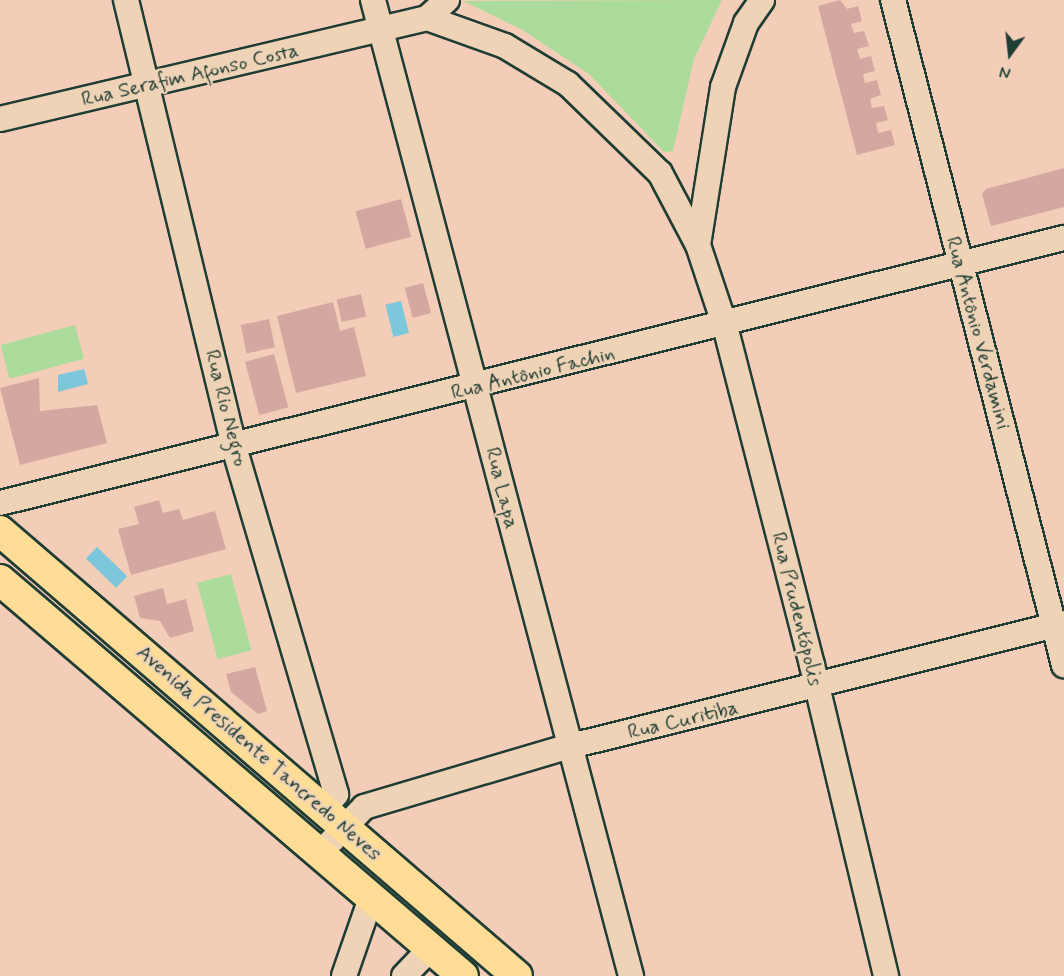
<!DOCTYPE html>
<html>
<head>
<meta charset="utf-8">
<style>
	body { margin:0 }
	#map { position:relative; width:1064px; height:976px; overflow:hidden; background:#f3cdb7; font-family:Mynerve,sans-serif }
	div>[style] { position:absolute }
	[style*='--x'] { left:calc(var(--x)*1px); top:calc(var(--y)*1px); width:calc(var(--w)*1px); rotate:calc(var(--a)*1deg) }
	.green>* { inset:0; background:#acdc9c; transform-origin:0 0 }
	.water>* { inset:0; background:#7cc7db; transform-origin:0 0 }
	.building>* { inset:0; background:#d3a8a1; transform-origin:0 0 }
	.roads { filter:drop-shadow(2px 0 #1f3d34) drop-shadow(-2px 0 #1f3d34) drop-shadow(0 2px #1f3d34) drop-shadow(0 -2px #1f3d34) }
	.minor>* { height:24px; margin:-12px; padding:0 12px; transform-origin:12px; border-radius:12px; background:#efd3b6 }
	.major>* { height:30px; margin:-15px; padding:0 15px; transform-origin:15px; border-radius:15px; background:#ffdd96 }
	span { translate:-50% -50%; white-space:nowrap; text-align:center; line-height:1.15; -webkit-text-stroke:4.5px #efd3b6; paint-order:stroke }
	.street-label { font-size:21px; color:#1f3d34 }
	.north { position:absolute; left:980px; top:24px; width:60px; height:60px; -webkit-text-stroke:4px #efd3b6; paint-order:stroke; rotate:195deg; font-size:16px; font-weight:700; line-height:24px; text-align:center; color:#1f3d34 }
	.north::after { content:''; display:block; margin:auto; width:21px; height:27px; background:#1f3d34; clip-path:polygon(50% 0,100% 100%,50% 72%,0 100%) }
</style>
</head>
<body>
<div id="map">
	<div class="green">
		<div style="clip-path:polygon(722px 0,694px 59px,673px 151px,664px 152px,589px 74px,521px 29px,463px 1px)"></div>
		<div style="left:75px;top:325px;width:35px;height:77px;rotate:75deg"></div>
		<div style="left:231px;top:574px;width:79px;height:35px;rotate:75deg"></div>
	</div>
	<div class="water">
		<div style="left:401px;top:301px;width:33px;height:16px;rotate:76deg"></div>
		<div style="clip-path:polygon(84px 369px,88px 384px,58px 392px,58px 375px)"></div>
		<div style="left:97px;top:547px;width:42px;height:16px;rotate:44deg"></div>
	</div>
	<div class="building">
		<div style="clip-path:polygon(840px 0,847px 9px,858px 6px,862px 21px,851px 24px,854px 33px,864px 31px,869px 46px,857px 49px,860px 59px,871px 56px,875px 71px,863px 74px,865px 83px,877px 80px,881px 95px,870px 99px,872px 108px,884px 106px,888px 120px,876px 123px,878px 133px,891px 130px,895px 145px,857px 155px,818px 6px)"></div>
		<div style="clip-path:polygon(1064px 168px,1064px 207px,991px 226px,982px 194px,986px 189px)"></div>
		<div style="left:401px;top:199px;width:39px;height:47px;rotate:75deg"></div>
		<div style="left:423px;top:283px;width:31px;height:19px;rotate:75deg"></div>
		<div style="left:361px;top:294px;width:23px;height:25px;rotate:77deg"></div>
		<div style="clip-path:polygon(333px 302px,340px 331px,354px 327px,366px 376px,296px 393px,277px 316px)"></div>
		<div style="left:269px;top:319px;width:29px;height:29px;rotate:78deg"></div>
		<div style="left:274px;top:354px;width:55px;height:30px;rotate:75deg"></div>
		<div style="clip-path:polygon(39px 378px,40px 411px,97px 405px,107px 443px,20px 465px,0 388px)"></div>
		<div style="clip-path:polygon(159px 500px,163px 513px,179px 509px,183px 520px,215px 511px,226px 549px,131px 575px,118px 529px,139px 524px,134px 507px)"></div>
		<div style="clip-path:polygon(163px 588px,167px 604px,186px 599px,194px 631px,170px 638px,160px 621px,140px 618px,134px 596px)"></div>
		<div style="clip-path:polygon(255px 667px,267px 711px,258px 714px,231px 692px,226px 674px)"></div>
	</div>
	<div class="roads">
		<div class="minor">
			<div style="--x:126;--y:0;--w:460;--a:76.4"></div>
			<div style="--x:234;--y:447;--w:362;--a:73.6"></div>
			<div style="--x:336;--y:794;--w:18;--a:128"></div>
			<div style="--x:373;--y:0;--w:1010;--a:75.19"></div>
			<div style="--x:893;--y:0;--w:687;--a:75.58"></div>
			<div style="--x:427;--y:18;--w:83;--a:19.7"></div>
			<div style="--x:505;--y:46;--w:74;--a:31.1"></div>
			<div style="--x:568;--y:84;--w:128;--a:44.1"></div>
			<div style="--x:660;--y:173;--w:81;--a:62.2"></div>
			<div style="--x:698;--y:245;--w:85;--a:71.6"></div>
			<div style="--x:725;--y:326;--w:350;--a:75.6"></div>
			<div style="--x:812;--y:665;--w:320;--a:76.6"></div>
			<div style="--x:0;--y:119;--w:439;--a:-13.3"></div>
			<div style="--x:427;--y:18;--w:27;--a:-42"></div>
			<div style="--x:698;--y:245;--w:160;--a:-81"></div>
			<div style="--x:723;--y:87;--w:68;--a:-70.2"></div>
			<div style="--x:746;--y:23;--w:28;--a:-55"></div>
			<div style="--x:0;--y:503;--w:1097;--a:-13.99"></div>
			<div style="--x:321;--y:852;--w:62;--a:-46.3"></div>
			<div style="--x:364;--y:807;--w:212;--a:-16.5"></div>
			<div style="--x:567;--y:747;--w:512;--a:-14.01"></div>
			<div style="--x:344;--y:976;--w:83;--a:-70.9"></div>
			<div style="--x:404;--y:976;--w:39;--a:-46"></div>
		</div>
		<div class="major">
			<div style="--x:0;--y:531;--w:682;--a:40.72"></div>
			<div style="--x:0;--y:580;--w:609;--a:40.54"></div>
		</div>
	</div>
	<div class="street-label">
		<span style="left:190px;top:75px;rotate:-13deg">Rua Serafim Afonso Costa</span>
		<span style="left:978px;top:333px;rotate:75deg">Rua Antônio Verdamini</span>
		<span style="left:533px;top:373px;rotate:-14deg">Rua Antônio Fachin</span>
		<span style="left:226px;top:408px;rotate:76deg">Rua Rio Negro</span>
		<span style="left:502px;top:488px;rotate:76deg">Rua Lapa</span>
		<span style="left:797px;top:609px;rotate:76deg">Rua Prudentópolis</span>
		<span style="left:683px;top:720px;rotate:-13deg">Rua Curitiba</span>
		<span style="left:259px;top:753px;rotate:41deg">Avenida Presidente Tancredo Neves</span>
	</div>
	<div class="north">N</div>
</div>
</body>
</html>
